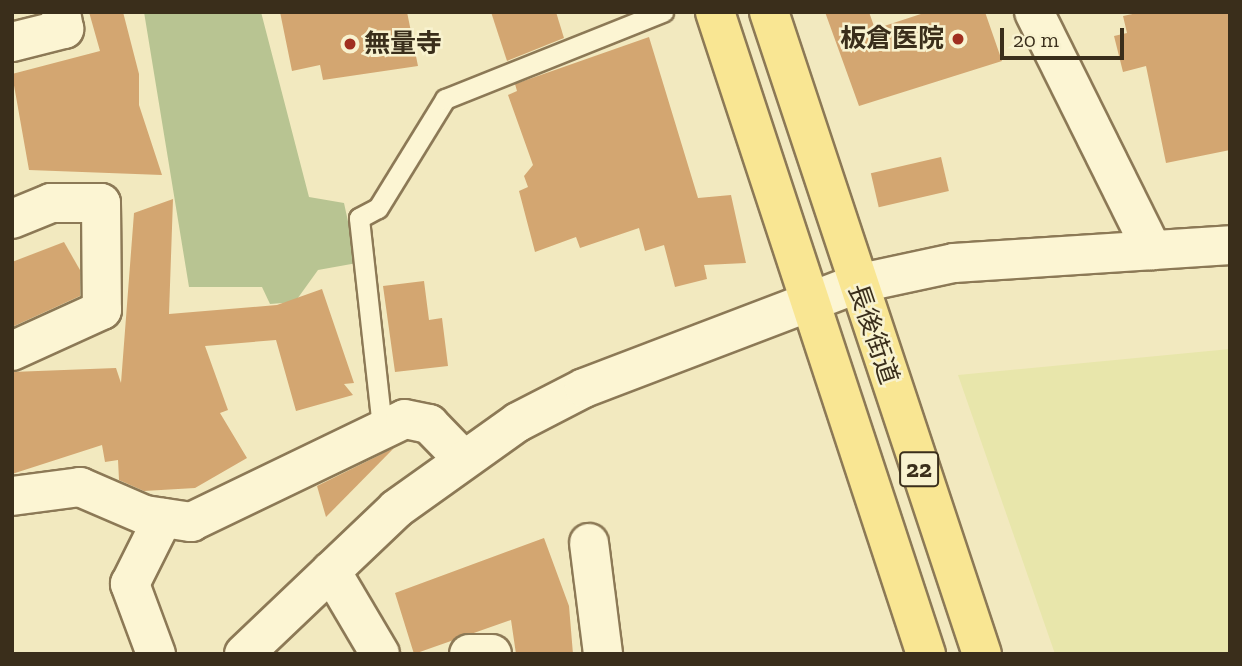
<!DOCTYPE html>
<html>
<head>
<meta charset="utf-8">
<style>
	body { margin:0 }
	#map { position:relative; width:1242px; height:666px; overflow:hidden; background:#f2e9bf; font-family:"Zilla Slab","Noto Sans JP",serif }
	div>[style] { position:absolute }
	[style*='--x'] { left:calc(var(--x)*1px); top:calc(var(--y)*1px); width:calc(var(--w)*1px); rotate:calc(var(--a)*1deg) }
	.farmland>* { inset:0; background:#e8e6ab }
	.cemetery>* { inset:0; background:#b8c492 }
	.building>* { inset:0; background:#d3a671; transform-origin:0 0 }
	.roads { filter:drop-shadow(2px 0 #8c7956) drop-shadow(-2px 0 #8c7956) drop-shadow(0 2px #8c7956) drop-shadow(0 -2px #8c7956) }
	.service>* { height:19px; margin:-9.5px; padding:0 9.5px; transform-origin:9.5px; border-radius:9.5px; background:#fcf5d3 }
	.minor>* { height:38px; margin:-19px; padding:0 19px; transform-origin:19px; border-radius:19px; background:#fcf5d3 }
	.tertiary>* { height:38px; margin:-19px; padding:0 19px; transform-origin:19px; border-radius:19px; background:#fcf5d3 }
	.primary>* { height:38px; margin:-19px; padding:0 19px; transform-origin:19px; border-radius:19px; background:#f9e693 }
	.dots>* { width:19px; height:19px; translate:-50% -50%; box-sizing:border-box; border:4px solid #f8f2cf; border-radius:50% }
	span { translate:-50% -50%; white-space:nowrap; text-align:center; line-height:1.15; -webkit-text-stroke:5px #f8f2cf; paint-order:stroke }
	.shield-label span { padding:2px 5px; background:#f8f2cf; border:2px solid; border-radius:5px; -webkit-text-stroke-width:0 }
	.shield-label { font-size:24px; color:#3a2e1b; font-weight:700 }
	.poi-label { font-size:26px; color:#3a2e1b; font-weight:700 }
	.right { translate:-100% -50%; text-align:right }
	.left { translate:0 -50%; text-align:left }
	.street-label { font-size:26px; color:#3a2e1b }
	.frame { position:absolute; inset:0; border:14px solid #3a2e1b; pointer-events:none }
	.scale { position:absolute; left:1000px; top:28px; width:124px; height:32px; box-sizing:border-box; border:4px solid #3a2e1b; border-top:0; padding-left:9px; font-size:21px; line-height:24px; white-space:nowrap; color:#3a2e1b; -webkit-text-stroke:5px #f8f2cf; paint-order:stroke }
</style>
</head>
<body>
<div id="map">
	<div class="farmland">
		<div style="clip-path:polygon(1230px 349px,1230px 654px,1055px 654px,958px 375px)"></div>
	</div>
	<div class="cemetery">
		<div style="clip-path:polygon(144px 12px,261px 12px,309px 197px,344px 203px,357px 263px,318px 270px,295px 302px,270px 304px,262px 287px,189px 287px)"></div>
	</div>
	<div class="building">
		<div style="clip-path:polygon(89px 12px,123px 12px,139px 74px,139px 105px,162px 175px,29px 170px,12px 74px,100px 51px)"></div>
		<div style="clip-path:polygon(280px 12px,407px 12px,418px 66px,323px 80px,320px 65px,292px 71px)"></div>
		<div style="clip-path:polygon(491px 12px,556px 12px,564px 38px,507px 61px)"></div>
		<div style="clip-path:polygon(825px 12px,869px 12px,875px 29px,927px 12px,985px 12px,1002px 61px,859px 106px)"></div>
		<div style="clip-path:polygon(1142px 12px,1230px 12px,1230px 150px,1166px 163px,1146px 66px,1123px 72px,1114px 36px,1127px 33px,1123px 16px)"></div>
		<div style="clip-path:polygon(649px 37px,698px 198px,731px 195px,746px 263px,704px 265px,707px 279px,675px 287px,664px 245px,645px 251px,639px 228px,580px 248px,576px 237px,535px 252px,519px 191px,528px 187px,524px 176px,533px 165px,508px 95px,517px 91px,515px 84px)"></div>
		<div style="left:941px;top:157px;width:35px;height:72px;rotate:77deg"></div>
		<div style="clip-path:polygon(173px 199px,169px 314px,277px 305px,322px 289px,354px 383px,344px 384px,353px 395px,296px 411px,276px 340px,205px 346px,228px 410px,220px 413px,247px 458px,195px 488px,144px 491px,119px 480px,118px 460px,105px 462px,102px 445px,12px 474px,12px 372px,116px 368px,121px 383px,134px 213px)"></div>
		<div style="clip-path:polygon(64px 242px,80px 270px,80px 296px,12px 327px,12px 262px)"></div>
		<div style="clip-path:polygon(424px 281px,429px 320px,442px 318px,448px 366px,395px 372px,383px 286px)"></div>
		<div style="clip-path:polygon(394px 448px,326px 517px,317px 486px)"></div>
		<div style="clip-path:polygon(544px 538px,569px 606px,573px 654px,516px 654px,511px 620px,414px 654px,395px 593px)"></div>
	</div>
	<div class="roads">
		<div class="service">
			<div style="--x:382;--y:427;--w:210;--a:-96.3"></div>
			<div style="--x:359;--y:218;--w:21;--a:-28"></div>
			<div style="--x:378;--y:208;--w:128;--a:-58.4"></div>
			<div style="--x:445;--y:99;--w:235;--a:-21.8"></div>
		</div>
		<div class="minor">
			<div style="--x:1034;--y:12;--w:266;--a:63.6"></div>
			<div style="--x:12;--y:42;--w:54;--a:-14"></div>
			<div style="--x:64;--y:29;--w:17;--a:-100"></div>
			<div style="--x:12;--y:219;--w:42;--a:-22.3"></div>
			<div style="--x:51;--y:203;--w:50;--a:0"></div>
			<div style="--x:101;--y:203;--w:107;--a:89.5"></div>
			<div style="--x:102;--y:310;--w:99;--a:155.5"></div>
			<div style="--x:12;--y:496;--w:69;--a:-7.5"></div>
			<div style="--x:80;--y:487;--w:71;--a:23.3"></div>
			<div style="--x:145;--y:515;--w:47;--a:8.7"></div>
			<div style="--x:191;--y:522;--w:237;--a:-25.7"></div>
			<div style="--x:405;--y:419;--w:25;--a:12"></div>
			<div style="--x:429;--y:424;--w:49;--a:45.8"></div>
			<div style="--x:589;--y:543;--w:112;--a:82.8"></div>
			<div style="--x:331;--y:571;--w:96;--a:59.4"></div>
			<div style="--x:156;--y:654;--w:75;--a:-110.4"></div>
			<div style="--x:130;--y:584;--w:74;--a:-63.4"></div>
			<div style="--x:469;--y:654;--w:23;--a:0"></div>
		</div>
		<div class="tertiary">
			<div style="--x:244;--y:654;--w:210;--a:-43.6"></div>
			<div style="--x:396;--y:509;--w:150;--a:-35.5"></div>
			<div style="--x:518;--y:422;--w:74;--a:-27.3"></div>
			<div style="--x:584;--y:388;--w:291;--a:-20.9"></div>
			<div style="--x:856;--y:284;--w:100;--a:-12.1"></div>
			<div style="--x:954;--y:263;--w:277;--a:-3.7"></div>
		</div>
		<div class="primary">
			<div style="--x:715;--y:12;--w:676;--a:71.81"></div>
			<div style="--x:769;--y:12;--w:676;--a:71.65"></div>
		</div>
	</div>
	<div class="dots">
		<div style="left:958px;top:39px;background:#a02f20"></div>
		<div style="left:350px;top:44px;background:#a02f20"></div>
	</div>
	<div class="shield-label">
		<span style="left:919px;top:469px">22</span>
	</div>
	<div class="poi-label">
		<span class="right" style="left:944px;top:39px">板倉医院</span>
		<span class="left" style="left:364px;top:44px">無量寺</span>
	</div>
	<div class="street-label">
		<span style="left:873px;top:334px;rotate:71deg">長後街道</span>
	</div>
	<div class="frame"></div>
	<div class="scale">20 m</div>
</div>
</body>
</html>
